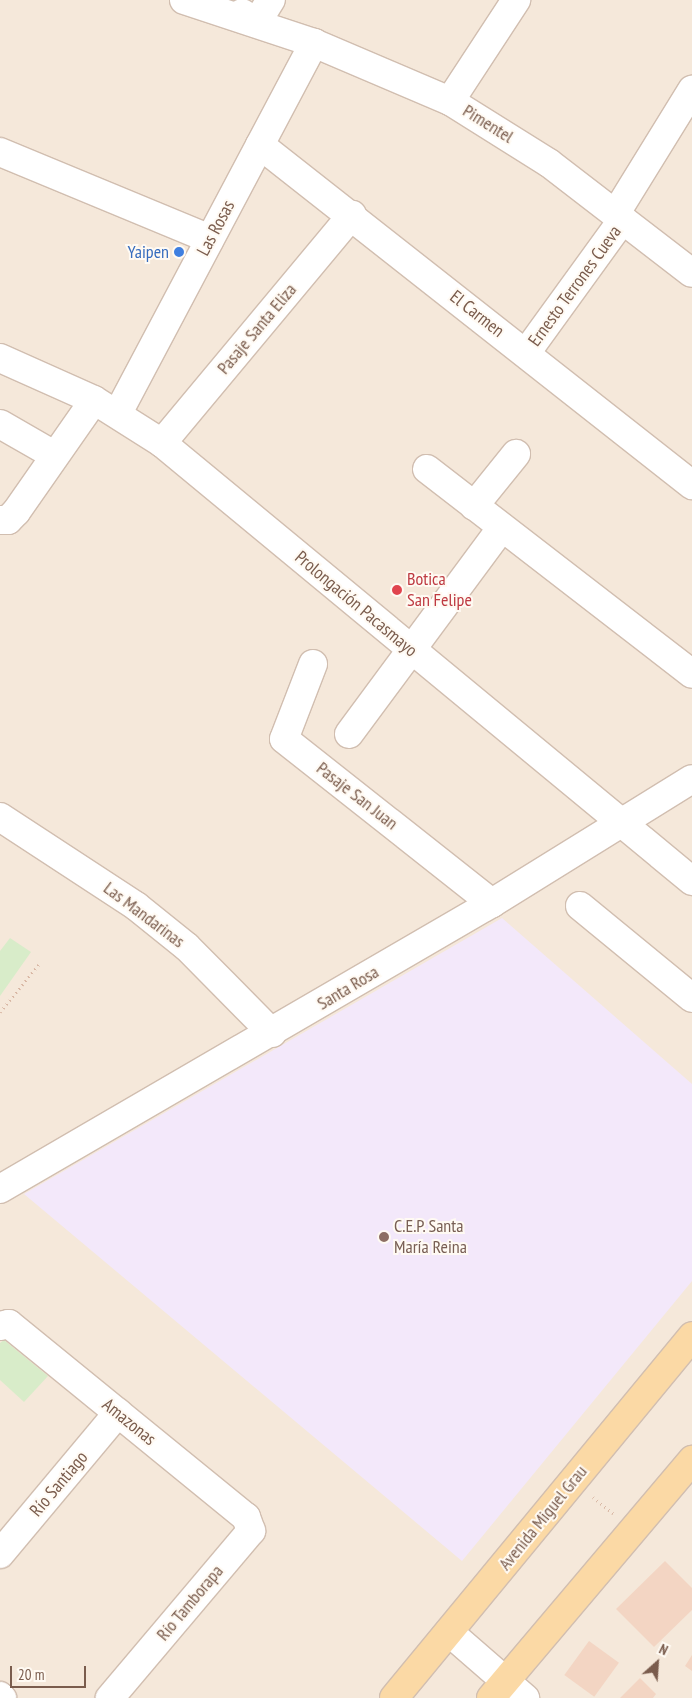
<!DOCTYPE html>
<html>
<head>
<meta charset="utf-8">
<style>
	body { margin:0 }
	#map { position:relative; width:692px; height:1698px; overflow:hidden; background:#fdf6ec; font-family:"PT Sans Narrow",sans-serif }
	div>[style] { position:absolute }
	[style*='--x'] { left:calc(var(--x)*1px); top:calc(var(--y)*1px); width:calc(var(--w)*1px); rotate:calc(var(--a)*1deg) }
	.residential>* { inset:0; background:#f5e8da; transform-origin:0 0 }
	.education>* { inset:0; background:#f3e8fa }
	.green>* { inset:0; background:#d8ecc9 }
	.building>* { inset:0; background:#f3d5c3; transform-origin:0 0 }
	.path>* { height:3px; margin-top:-1.5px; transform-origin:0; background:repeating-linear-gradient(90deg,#d9b8a5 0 1px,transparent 0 5px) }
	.roads { filter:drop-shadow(1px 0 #d1beb0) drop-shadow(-1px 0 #d1beb0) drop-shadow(0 1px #d1beb0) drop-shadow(0 -1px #d1beb0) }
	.minor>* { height:28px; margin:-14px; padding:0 14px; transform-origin:14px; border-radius:14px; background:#fff }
	.major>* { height:28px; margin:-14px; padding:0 14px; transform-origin:14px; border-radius:14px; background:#fbd9a5 }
	.dots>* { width:14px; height:14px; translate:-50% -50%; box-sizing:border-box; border:2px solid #fffaf3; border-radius:50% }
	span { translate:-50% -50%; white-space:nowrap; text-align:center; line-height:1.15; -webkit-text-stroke:4px #fffaf3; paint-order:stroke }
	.street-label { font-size:18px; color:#7a5c4d }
	.shop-label { font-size:18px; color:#366cbe }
	.right { translate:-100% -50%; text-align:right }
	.health-label { font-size:18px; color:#be3a42 }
	.left { translate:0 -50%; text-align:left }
	.education-label { font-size:18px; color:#785e54 }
	.north { position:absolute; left:632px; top:1638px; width:50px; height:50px; -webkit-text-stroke:4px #fffaf3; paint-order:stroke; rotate:26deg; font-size:14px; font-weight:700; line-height:20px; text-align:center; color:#7a5c4d }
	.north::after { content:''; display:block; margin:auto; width:18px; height:22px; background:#7a5c4d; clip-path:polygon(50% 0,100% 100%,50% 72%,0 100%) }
	.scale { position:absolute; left:10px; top:1666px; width:76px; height:22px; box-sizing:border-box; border:2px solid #7a5c4d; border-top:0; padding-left:6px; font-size:15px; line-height:18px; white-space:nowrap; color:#7a5c4d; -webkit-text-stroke:4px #fffaf3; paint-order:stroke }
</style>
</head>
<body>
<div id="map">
	<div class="residential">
		<div style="left:0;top:0;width:692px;height:1698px"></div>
	</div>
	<div class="education">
		<div style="clip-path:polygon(502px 918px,692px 1084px,692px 1281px,462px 1561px,24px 1194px)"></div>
	</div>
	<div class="green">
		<div style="clip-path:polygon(10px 938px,31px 952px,0 996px,0 951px)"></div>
		<div style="clip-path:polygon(4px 1340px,48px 1376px,24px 1402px,0 1380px,0 1343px)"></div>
	</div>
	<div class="building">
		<div style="clip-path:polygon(665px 1561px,692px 1588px,692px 1610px,654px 1647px,616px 1609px)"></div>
		<div style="left:589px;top:1641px;width:37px;height:42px;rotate:36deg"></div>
		<div style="clip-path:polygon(692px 1655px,692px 1671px,685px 1666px)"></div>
		<div style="clip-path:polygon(640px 1678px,656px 1694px,653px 1698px,620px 1698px)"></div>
	</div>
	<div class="path">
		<div style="--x:0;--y:1012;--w:63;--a:-50.8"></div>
		<div style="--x:593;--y:1497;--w:26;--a:39"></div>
	</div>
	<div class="roads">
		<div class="minor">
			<div style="--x:184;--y:0;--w:137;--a:18.3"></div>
			<div style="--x:314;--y:43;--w:148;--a:23.1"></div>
			<div style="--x:450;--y:101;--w:117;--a:32.1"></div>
			<div style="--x:549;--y:163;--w:180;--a:37.6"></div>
			<div style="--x:242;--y:13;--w:17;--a:31"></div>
			<div style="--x:257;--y:22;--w:26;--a:-58"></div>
			<div style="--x:450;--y:101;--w:121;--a:-56.8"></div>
			<div style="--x:260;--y:145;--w:550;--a:38.2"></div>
			<div style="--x:0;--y:152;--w:227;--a:22.5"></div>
			<div style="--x:616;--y:213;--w:145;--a:-58.3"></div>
			<div style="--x:526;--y:353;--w:165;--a:-54.1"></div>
			<div style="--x:0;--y:358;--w:103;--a:24.1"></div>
			<div style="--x:94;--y:400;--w:80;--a:32.3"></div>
			<div style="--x:162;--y:443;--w:688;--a:39.57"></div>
			<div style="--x:118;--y:413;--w:419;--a:-62.1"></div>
			<div style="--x:0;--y:424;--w:62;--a:29.9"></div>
			<div style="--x:162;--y:443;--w:297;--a:-50.2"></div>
			<div style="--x:427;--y:469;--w:335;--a:37.7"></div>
			<div style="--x:474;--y:506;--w:67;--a:-51.1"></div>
			<div style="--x:0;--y:520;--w:8;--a:0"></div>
			<div style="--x:8;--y:520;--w:11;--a:-45"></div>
			<div style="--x:16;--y:512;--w:136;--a:-55.1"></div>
			<div style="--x:313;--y:664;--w:80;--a:111.1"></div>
			<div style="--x:284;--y:739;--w:265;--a:38.3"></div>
			<div style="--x:349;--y:734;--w:257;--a:-53.5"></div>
			<div style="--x:0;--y:817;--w:163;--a:33.2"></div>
			<div style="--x:136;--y:906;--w:65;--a:38.8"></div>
			<div style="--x:187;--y:947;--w:121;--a:45.3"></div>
			<div style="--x:580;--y:906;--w:145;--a:39.4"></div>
			<div style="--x:0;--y:1189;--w:569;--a:-30.17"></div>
			<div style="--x:492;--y:903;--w:235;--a:-31.8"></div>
			<div style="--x:0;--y:1326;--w:9;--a:-13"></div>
			<div style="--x:9;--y:1324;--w:306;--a:39.2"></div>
			<div style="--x:246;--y:1517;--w:15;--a:70"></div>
			<div style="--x:251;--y:1531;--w:219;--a:130.2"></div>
			<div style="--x:0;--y:1554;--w:184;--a:-50.1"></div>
			<div style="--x:449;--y:1632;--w:101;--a:41"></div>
			<div style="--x:0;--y:1696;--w:3;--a:45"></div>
		</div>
		<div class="major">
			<div style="--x:394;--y:1698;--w:469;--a:-50.5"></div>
			<div style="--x:491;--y:1698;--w:312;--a:-49.8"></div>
		</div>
	</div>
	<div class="dots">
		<div style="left:179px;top:252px;background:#3f7fe0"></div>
		<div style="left:397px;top:590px;background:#e0444e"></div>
		<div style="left:384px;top:1237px;background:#8d6e63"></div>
	</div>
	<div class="street-label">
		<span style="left:488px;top:124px;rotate:32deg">Pimentel</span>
		<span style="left:216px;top:228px;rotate:-62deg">Las Rosas</span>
		<span style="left:575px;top:286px;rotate:-54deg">Ernesto Terrones Cueva</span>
		<span style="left:477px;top:314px;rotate:38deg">El Carmen</span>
		<span style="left:257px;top:329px;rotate:-50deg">Pasaje Santa Eliza</span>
		<span style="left:356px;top:604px;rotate:40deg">Prolongación Pacasmayo</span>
		<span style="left:357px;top:796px;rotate:38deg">Pasaje San Juan</span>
		<span style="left:144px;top:915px;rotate:37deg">Las Mandarinas</span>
		<span style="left:348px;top:988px;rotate:-31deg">Santa Rosa</span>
		<span style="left:129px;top:1422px;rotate:39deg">Amazonas</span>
		<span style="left:59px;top:1484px;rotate:-50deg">Río Santiago</span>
		<span style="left:543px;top:1518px;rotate:-51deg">Avenida Miguel Grau</span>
		<span style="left:190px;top:1603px;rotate:-50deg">Río Tamborapa</span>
	</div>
	<div class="shop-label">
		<span class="right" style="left:169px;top:252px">Yaipen</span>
	</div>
	<div class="health-label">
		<span class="left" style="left:407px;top:590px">Botica<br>San Felipe</span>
	</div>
	<div class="education-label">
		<span class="left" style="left:394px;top:1237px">C.E.P. Santa<br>María Reina</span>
	</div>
	<div class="north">N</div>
	<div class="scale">20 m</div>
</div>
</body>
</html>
